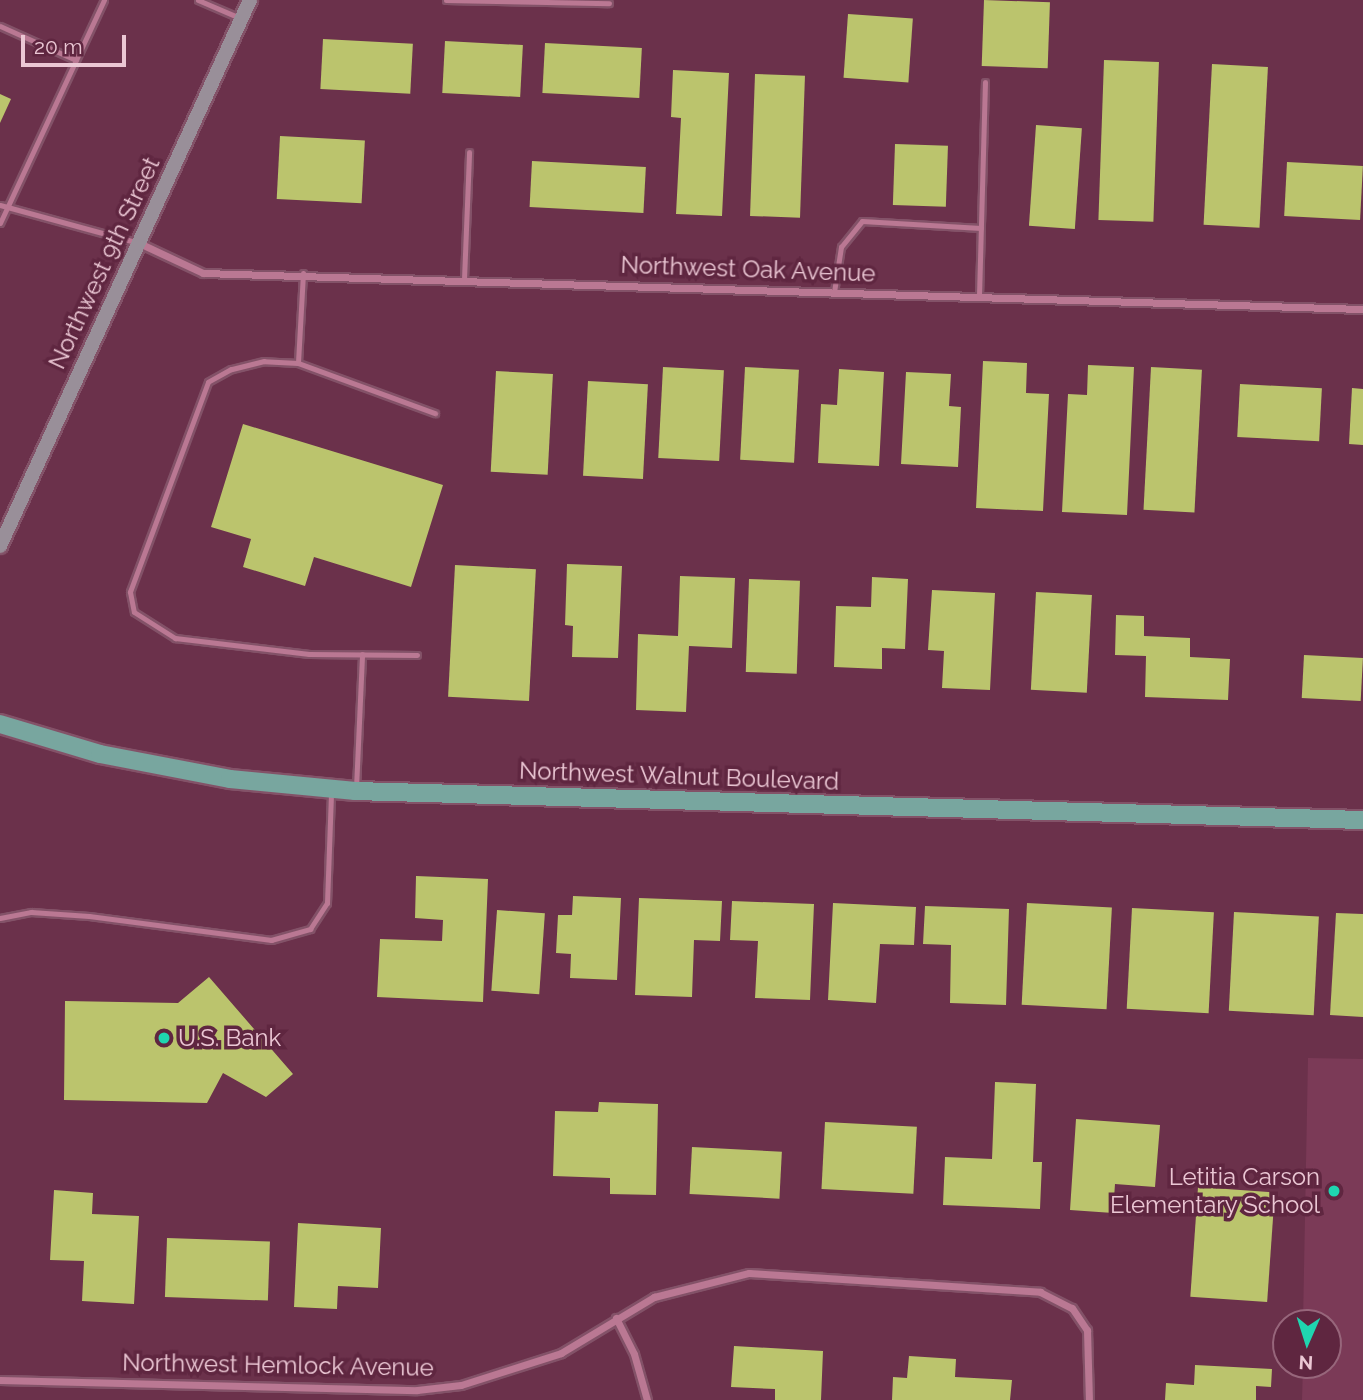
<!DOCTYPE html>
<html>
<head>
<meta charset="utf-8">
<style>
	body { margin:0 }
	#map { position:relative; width:1363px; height:1400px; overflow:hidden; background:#6b314b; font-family:Raleway,sans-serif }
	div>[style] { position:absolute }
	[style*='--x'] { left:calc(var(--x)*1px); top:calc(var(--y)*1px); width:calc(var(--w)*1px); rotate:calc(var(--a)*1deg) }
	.built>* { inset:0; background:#7b3a57 }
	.building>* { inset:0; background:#bbc46d; transform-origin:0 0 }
	.roads { filter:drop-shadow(2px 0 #835268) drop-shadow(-2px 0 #835268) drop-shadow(0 2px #835268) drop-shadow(0 -2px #835268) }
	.service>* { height:5px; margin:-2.5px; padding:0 2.5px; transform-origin:2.5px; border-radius:2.5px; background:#ba7893 }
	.minor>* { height:7px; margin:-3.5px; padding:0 3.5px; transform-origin:3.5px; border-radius:3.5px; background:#ba7893 }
	.secondary>* { height:14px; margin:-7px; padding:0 7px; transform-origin:7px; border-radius:7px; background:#998f99 }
	.primary>* { height:18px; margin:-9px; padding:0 9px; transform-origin:9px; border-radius:9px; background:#78a69f }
	.dots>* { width:19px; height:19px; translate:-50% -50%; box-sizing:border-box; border:4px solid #5f2640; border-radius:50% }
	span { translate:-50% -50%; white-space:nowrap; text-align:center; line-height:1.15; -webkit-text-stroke:7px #5f2640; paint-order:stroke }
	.street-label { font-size:24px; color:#ebc7d4 }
	.poi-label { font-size:24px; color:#ebc7d4 }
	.left { translate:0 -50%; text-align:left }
	.right { translate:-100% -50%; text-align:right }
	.north { position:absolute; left:1272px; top:1309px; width:70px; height:70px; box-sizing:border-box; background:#5f2640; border:2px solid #97667b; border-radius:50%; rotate:183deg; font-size:19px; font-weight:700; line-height:28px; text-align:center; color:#ebc7d4 }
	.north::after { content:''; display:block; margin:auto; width:24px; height:32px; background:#1fd5b0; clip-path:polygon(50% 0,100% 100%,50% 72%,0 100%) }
	.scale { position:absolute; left:21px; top:35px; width:105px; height:32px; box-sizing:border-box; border:4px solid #ebc7d4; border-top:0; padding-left:9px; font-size:21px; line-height:24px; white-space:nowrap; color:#ebc7d4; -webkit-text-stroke:5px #5f2640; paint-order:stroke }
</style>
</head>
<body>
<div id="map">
	<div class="built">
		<div style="clip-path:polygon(1308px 1058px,1363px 1059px,1363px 1400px,1302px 1400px,1303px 1365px,1328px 1365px,1328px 1323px,1303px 1323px)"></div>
	</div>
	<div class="building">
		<div style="left:984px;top:0;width:66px;height:66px;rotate:2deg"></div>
		<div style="left:848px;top:14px;width:65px;height:64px;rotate:4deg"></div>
		<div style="left:323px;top:39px;width:90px;height:50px;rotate:3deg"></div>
		<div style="left:445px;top:41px;width:78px;height:52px;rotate:3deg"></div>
		<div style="left:545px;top:43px;width:97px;height:50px;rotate:3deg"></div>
		<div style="left:1104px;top:60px;width:55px;height:160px;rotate:2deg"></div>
		<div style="left:1212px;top:64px;width:56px;height:161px;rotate:3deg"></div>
		<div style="clip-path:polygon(673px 70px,729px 73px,722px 216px,676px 214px,681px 118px,671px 117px)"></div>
		<div style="left:755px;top:74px;width:50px;height:142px;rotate:2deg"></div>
		<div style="clip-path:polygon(0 94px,11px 99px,0 123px)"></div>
		<div style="left:1036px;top:125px;width:46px;height:101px;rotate:4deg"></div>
		<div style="left:280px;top:136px;width:85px;height:63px;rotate:3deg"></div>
		<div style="left:895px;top:144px;width:53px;height:61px;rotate:2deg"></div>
		<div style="left:532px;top:161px;width:114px;height:46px;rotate:3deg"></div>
		<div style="left:1287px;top:162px;width:76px;height:54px;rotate:3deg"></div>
		<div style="clip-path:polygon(983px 361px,1027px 363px,1026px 393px,1049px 394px,1043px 511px,976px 508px)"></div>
		<div style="clip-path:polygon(1088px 365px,1134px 367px,1127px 515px,1062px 512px,1068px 394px,1087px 395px)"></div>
		<div style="left:663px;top:367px;width:61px;height:91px;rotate:3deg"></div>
		<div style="left:745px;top:367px;width:54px;height:93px;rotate:3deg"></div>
		<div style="left:1151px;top:367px;width:51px;height:143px;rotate:3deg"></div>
		<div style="clip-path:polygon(839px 369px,884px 372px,879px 466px,818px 463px,821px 404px,837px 405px)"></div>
		<div style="left:496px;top:371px;width:57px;height:101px;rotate:3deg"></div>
		<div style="clip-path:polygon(906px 372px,951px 374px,949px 406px,961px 407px,958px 467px,901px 464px)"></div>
		<div style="left:588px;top:381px;width:60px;height:95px;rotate:3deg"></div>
		<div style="left:1240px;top:384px;width:82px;height:53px;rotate:3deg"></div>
		<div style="clip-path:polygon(1352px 388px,1363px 389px,1363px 445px,1349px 444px)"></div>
		<div style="clip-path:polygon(243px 424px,443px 485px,411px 587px,314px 557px,305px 586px,243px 567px,251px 539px,211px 527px)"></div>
		<div style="clip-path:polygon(567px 564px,622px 566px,618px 658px,572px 657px,573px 626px,565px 625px)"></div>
		<div style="left:455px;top:565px;width:81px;height:132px;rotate:3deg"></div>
		<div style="clip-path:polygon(680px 576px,735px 578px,732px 648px,689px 646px,686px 712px,636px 710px,638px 634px,678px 636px)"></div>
		<div style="clip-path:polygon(872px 577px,908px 579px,905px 649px,882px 648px,882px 669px,834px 667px,836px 606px,871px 607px)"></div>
		<div style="left:749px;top:579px;width:51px;height:93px;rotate:2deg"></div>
		<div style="clip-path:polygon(932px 590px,995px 593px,990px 690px,942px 688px,944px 651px,928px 650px)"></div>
		<div style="left:1036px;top:592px;width:56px;height:98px;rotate:3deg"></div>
		<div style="clip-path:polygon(1116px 615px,1144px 616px,1144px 636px,1190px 638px,1190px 657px,1230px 659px,1228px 700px,1145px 697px,1146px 656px,1115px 655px)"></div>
		<div style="left:1304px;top:655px;width:59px;height:43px;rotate:3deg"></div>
		<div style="clip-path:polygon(416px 876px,488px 879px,483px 1002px,377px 997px,380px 939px,442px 941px,443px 920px,415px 918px)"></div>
		<div style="clip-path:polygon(573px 896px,621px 898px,617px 980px,570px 978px,571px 954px,556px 953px,558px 915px,572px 915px)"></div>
		<div style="clip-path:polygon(639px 898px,722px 901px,720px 941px,694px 940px,692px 997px,635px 995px)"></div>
		<div style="clip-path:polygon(732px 901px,814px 904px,810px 1000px,755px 998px,758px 941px,730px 940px)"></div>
		<div style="clip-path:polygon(833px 903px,916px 907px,914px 945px,880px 944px,876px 1003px,828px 1000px)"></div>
		<div style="left:1027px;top:903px;width:85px;height:102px;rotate:3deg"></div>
		<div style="clip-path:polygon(925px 906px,1009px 909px,1006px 1005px,950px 1003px,951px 945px,923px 944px)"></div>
		<div style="left:1132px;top:908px;width:82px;height:101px;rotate:3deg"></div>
		<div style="left:497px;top:910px;width:48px;height:81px;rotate:4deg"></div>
		<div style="left:1234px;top:912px;width:85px;height:99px;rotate:3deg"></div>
		<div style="clip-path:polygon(1336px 913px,1363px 914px,1363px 1017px,1330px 1015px)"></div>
		<div style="clip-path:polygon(209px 977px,293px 1074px,266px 1097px,223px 1073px,207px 1103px,64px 1100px,65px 1001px,178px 1003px)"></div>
		<div style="clip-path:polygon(995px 1082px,1036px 1084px,1033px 1162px,1042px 1162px,1040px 1209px,943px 1205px,945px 1157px,992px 1159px)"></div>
		<div style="clip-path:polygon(599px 1102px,658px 1104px,656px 1195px,610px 1194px,610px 1178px,553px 1176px,555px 1111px,598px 1112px)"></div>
		<div style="clip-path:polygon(1076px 1119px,1160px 1125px,1155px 1187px,1115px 1184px,1113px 1213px,1070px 1210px)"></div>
		<div style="left:825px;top:1122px;width:92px;height:67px;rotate:3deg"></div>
		<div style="left:692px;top:1147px;width:90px;height:47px;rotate:3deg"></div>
		<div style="left:1198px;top:1187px;width:77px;height:110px;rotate:4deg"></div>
		<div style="clip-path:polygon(54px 1190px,93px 1193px,92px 1214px,139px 1216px,134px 1304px,82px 1301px,84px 1261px,50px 1260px)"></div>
		<div style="clip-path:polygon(298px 1223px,381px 1228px,378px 1288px,338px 1286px,337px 1309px,294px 1307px)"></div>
		<div style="left:167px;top:1238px;width:103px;height:59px;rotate:2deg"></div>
		<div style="clip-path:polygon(734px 1346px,823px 1351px,821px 1400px,775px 1400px,775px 1389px,731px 1387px)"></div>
		<div style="clip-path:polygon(909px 1356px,956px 1359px,955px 1377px,1012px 1380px,1010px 1400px,892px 1400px,893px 1377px,907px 1378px)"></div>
		<div style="clip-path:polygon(1195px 1365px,1272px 1369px,1271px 1387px,1256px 1386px,1256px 1400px,1165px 1400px,1166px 1383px,1194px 1385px)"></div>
	</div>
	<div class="roads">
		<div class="service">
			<div style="--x:198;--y:0;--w:46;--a:23.2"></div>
			<div style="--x:446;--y:0;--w:163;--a:1.1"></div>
			<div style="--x:0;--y:26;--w:83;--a:24.1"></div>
			<div style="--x:0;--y:205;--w:144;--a:15.3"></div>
			<div style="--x:0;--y:223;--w:246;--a:-65"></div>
			<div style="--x:303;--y:273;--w:90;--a:93.2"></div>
			<div style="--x:298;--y:363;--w:34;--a:-177"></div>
			<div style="--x:264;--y:361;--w:34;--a:166"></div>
			<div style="--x:231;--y:369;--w:26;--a:151"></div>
			<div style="--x:208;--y:382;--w:224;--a:110.4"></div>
			<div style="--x:130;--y:592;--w:20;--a:79"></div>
			<div style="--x:134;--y:612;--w:49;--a:32.4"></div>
			<div style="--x:175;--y:638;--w:135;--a:6.8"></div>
			<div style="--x:309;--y:654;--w:108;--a:0.5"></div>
			<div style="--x:464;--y:279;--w:127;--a:-87.7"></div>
			<div style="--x:834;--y:292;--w:46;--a:-81.2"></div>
			<div style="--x:841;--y:247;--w:33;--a:-51"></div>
			<div style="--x:862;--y:221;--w:119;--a:3.4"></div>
			<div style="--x:979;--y:296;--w:214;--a:-88.4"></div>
			<div style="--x:298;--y:363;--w:146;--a:20.1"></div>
			<div style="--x:356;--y:788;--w:134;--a:-87.4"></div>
			<div style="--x:0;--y:918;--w:32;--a:-11"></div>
			<div style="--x:31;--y:912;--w:58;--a:3.9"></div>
			<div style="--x:89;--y:916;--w:184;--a:7.5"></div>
			<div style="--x:271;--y:940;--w:41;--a:-15.8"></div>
			<div style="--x:310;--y:929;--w:31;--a:-57"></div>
			<div style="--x:327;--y:903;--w:110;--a:-87.9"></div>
		</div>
		<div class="minor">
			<div style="--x:139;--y:243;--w:71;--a:25.1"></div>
			<div style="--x:203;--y:273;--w:1161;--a:1.78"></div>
			<div style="--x:616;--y:1318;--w:40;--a:63.4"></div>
			<div style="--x:634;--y:1354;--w:48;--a:74.2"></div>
			<div style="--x:0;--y:1380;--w:417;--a:1.4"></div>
			<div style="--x:417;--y:1390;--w:44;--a:-6.5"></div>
			<div style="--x:461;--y:1385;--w:105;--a:-17.7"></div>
			<div style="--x:561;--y:1353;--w:109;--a:-31.1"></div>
			<div style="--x:654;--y:1297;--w:98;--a:-14.2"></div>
			<div style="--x:749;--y:1273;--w:292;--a:3.7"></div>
			<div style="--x:1040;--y:1292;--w:36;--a:27"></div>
			<div style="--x:1072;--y:1308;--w:27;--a:56"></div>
			<div style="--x:1087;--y:1330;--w:70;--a:88.4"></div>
		</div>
		<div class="secondary">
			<div style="--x:0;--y:546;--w:601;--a:-65.4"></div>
		</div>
		<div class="primary">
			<div style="--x:0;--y:724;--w:104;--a:16.7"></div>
			<div style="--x:100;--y:754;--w:132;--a:10.9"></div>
			<div style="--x:230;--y:779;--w:126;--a:5.5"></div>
			<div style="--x:355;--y:791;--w:1008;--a:1.65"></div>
		</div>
	</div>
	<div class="dots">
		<div style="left:164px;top:1038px;background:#1fd5b0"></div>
		<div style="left:1334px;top:1191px;background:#1fd5b0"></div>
	</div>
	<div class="street-label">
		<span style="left:104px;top:263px;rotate:-65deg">Northwest 9th Street</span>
		<span style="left:748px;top:269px;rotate:2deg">Northwest Oak Avenue</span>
		<span style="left:679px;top:776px;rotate:2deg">Northwest Walnut Boulevard</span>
		<span style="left:278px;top:1365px;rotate:1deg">Northwest Hemlock Avenue</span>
	</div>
	<div class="poi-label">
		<span class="left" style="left:178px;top:1038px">U.S. Bank</span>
		<span class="right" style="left:1320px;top:1191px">Letitia Carson<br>Elementary School</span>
	</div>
	<div class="north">N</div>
	<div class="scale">20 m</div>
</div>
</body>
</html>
